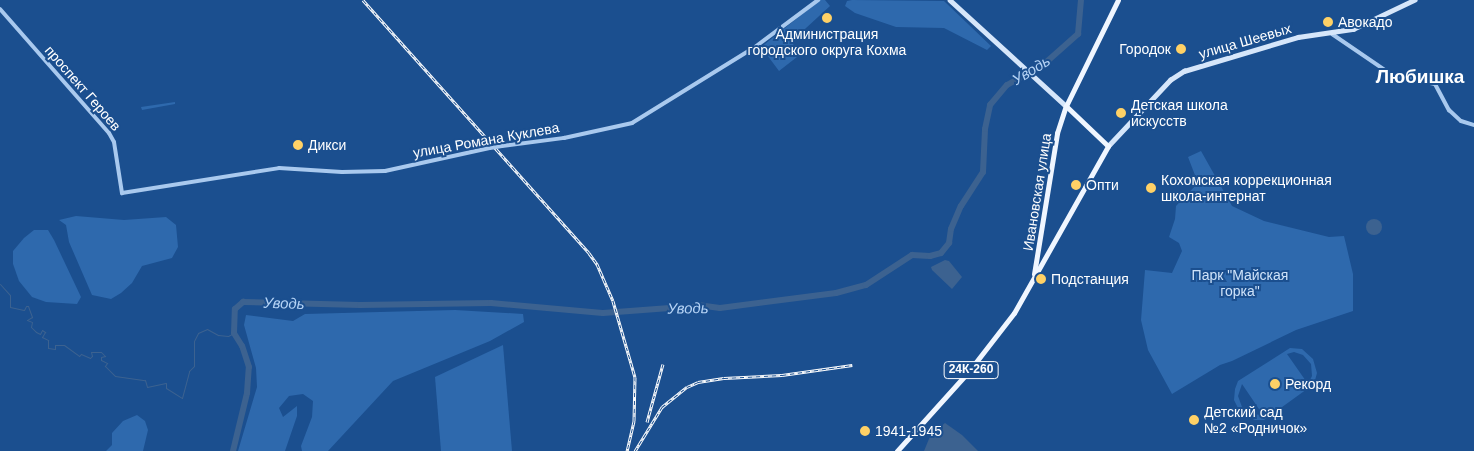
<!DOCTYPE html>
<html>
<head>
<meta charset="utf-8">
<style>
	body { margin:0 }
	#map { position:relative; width:1474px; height:451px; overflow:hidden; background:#1b4f8f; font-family:Arial,sans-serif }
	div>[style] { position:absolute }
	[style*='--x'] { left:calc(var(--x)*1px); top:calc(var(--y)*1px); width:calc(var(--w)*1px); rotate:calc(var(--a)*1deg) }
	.green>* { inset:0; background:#2e69ad }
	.water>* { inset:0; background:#3c6290 }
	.round { border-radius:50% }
	.stream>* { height:1px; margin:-0.5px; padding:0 0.5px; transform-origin:0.5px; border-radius:0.5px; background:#3c6290 }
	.river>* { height:6px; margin:-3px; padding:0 3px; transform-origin:3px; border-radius:3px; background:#3c6290 }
	.tertiary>* { height:4px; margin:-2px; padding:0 2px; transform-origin:2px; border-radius:2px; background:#a9c9ee }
	.secondary>* { height:4.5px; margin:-2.25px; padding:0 2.25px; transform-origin:2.25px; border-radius:2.25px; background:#d6e6fa }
	.primary>* { height:5px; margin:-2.5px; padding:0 2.5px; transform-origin:2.5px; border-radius:2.5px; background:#f0f6ff }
	.rail>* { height:3px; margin-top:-1.5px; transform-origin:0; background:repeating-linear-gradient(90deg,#1b4f8f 0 4px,#fff 0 8px); box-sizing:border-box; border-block:1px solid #fff }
	.tertiary-bridge>* { height:4px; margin:-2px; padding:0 2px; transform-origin:2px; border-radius:2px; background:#a9c9ee }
	.dots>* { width:14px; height:14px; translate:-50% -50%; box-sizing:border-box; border:2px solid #1b4f8f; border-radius:50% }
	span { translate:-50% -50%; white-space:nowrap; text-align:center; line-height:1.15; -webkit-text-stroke:4px #1b4f8f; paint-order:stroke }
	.shield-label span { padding:1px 4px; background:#1b4f8f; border:1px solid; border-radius:4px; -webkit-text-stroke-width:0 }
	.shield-label { font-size:12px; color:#fff; font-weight:700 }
	.poi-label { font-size:14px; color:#fff }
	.left { translate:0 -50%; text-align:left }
	.right { translate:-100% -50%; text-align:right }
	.street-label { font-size:14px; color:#fff }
	.park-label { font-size:14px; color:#cfe3fa }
	.water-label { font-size:15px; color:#b5d3f5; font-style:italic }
	.district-label { font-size:19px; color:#fff; font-weight:700 }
</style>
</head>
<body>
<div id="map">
	<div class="green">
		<div style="clip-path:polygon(820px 0,825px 0,830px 6px,793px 40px,794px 55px,797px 57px,779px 71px,761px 47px)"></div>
		<div style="clip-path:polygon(852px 0,944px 1px,991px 46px,987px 50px,944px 28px,896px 27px,855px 13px,845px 6px,847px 1px)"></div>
		<div style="clip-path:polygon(175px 102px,175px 104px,142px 110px,141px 107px)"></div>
		<div style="clip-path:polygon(1201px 151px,1232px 206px,1264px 221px,1329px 237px,1344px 236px,1353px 274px,1353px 311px,1296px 330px,1232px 361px,1220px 365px,1172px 394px,1148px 350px,1141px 320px,1145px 270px,1172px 273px,1182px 251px,1179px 243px,1169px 237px,1175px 219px,1176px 206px,1198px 183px,1188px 157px)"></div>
		<div style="clip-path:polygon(76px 216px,124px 220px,166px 217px,176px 225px,178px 247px,172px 258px,142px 266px,132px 283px,121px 293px,111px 299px,92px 295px,69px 242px,66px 225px,59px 220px)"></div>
		<div style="clip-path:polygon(34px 230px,48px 230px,54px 240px,81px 297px,77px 304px,46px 302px,32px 297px,19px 281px,13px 264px,13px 251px,24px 238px)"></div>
		<div style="clip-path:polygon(455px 310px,523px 314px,524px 322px,490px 341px,393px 381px,328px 451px,302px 451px,301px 446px,312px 417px,313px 401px,303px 394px,289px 396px,279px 408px,283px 417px,297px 406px,297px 416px,285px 451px,238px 451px,257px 387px,256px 368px,244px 325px,246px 315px,293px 321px,305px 314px)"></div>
		<div style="clip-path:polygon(503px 345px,512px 451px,441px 451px,435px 377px)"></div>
		<div style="clip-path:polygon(evenodd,1290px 348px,1302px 349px,1313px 359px,1317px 373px,1314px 384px,1264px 420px,1255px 420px,1245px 416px,1239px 410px,1234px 400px,1235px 389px,1238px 381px,1290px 348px,1294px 352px,1303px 355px,1311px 364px,1312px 376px,1308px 384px,1287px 354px,1294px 352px,1290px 348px,1242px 384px,1263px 415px,1250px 414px,1242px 407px,1238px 396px,1242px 384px)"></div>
		<div style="clip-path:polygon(137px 415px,145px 421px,148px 430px,143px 451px,106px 451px,112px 445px,112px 433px,123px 421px)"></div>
	</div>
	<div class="water">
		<div class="round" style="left:1366px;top:219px;width:16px;height:16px"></div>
		<div style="clip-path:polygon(945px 260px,949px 261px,962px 277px,952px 289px,932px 270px,931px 267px)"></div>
		<div style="clip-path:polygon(945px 423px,962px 435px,978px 451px,924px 451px,931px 434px)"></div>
	</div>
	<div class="stream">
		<div style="--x:0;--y:284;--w:15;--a:48"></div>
		<div style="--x:10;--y:295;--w:12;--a:90"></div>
		<div style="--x:10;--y:307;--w:14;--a:12"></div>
		<div style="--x:24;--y:310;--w:4;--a:-63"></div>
		<div style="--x:26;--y:306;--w:2;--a:0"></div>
		<div style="--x:28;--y:306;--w:12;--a:70"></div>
		<div style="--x:32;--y:317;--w:6;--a:149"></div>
		<div style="--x:27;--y:320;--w:5;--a:22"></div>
		<div style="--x:32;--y:322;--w:5;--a:101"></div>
		<div style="--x:31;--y:327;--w:7;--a:45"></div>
		<div style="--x:36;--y:332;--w:4;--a:27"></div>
		<div style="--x:40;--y:334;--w:4;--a:-63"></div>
		<div style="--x:42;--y:330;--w:4;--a:34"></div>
		<div style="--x:45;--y:332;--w:6;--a:121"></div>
		<div style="--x:42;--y:337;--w:7;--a:27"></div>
		<div style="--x:48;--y:340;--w:8;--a:90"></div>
		<div style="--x:48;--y:348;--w:7;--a:8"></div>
		<div style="--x:55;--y:349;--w:4;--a:-90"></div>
		<div style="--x:55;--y:345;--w:9;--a:0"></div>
		<div style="--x:64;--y:345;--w:19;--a:36"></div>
		<div style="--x:79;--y:356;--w:3;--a:-45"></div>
		<div style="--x:81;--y:354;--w:10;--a:24"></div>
		<div style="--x:90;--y:358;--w:3;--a:-45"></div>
		<div style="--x:92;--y:356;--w:4;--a:-104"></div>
		<div style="--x:91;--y:352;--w:10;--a:0"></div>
		<div style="--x:101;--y:352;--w:6;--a:45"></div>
		<div style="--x:105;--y:356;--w:4;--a:166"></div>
		<div style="--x:101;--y:357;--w:3;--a:90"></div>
		<div style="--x:101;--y:360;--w:7;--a:27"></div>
		<div style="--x:107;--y:363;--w:4;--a:124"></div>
		<div style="--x:105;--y:366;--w:14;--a:45"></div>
		<div style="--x:115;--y:376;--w:30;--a:8"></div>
		<div style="--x:145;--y:380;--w:7;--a:74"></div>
		<div style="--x:147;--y:387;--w:19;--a:-12"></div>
		<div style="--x:166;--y:383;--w:5;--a:90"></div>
		<div style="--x:166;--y:388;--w:19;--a:32"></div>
		<div style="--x:182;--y:398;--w:28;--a:-75"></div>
		<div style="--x:189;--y:371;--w:7;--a:-45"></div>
		<div style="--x:194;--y:366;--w:25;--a:-90"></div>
		<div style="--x:194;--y:341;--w:9;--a:-63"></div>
		<div style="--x:198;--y:333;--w:10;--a:-24"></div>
		<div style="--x:207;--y:329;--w:13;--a:29"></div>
		<div style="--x:218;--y:335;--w:10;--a:6"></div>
		<div style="--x:228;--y:336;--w:7;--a:-27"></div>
	</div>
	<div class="river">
		<div style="--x:233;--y:451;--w:60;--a:-76.4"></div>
		<div style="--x:247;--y:393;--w:26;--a:-86"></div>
		<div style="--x:249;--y:367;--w:22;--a:-108"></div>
		<div style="--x:242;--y:346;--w:15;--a:-122"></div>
		<div style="--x:234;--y:333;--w:24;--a:-88"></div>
		<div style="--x:235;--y:309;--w:11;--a:-41"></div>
		<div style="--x:243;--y:302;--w:117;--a:1.5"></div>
		<div style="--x:360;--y:305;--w:131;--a:-0.9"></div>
		<div style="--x:491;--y:303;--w:112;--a:5.1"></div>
		<div style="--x:603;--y:313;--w:67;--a:-4.3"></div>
		<div style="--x:670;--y:308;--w:12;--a:9"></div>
		<div style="--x:682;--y:310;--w:17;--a:-17"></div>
		<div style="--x:698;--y:305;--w:22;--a:8"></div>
		<div style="--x:720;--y:308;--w:117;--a:-7.4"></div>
		<div style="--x:836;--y:293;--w:31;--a:-15"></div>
		<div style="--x:866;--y:285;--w:55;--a:-33.1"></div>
		<div style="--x:912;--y:255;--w:18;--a:3"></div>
		<div style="--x:930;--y:256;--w:11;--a:-15"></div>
		<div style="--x:941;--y:253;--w:13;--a:-51"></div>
		<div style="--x:949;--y:243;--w:14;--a:-82"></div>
		<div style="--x:951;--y:229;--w:25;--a:-67"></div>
		<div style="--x:961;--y:206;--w:40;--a:-57.1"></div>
		<div style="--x:983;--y:172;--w:43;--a:-87.3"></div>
		<div style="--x:985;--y:129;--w:25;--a:-78"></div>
		<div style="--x:990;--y:105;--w:26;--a:-50"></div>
		<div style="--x:1007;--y:85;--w:41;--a:-29.1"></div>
		<div style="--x:1043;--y:65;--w:47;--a:-41.5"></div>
		<div style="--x:1078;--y:34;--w:34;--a:-85"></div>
	</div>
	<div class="tertiary">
		<div style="--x:0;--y:9;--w:165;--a:48.7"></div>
		<div style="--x:109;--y:133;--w:10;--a:61"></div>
		<div style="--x:114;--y:142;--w:52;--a:81.1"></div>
		<div style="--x:122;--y:193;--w:159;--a:-9"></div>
		<div style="--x:279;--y:168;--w:63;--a:3.6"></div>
		<div style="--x:342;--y:172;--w:43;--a:-1.3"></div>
		<div style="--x:385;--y:171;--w:107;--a:-12.4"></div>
		<div style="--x:1332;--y:34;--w:73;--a:34.3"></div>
		<div style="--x:1392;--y:75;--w:44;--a:11.8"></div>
		<div style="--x:1435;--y:84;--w:30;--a:62"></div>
		<div style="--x:1449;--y:110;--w:16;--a:43"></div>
		<div style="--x:1461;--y:121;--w:14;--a:17"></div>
		<div style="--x:502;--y:146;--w:63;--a:-7.4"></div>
		<div style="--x:564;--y:138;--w:70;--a:-12.4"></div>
		<div style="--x:632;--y:123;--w:145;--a:-31.7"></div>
		<div style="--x:755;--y:47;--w:79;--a:-36.7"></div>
	</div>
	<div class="secondary">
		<div style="--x:950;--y:0;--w:157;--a:42.4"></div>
		<div style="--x:1108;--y:146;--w:91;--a:-46.8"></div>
		<div style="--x:1170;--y:80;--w:17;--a:-33"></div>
		<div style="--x:1184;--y:71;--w:119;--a:-16.6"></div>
		<div style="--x:1298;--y:37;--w:56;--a:-8.3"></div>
		<div style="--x:1353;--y:29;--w:68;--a:-25.4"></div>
	</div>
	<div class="primary">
		<div style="--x:1034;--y:274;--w:143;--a:-80.7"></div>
		<div style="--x:1057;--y:133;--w:28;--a:-72"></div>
		<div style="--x:1066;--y:106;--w:118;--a:-63.9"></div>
		<div style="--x:897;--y:451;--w:108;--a:-48"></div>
		<div style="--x:969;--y:371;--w:73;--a:-52.2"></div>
		<div style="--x:1014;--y:313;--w:192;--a:-60.6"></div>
		<div style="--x:1108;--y:146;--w:58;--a:-136.4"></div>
	</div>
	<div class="rail">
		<div style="--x:363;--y:0;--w:339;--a:48.2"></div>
		<div style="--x:589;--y:253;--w:14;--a:54"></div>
		<div style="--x:597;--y:264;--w:40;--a:66.6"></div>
		<div style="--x:613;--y:301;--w:79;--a:73.9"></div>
		<div style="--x:635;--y:377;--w:44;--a:91.3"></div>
		<div style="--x:634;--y:421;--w:31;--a:103"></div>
		<div style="--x:647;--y:422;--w:60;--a:-74.6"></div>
		<div style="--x:635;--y:451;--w:52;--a:-58.5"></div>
		<div style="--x:662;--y:407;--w:32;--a:-39"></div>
		<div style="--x:687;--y:387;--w:12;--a:-24"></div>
		<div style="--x:698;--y:382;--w:26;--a:-9"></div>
		<div style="--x:724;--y:378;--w:58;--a:-3"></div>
		<div style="--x:782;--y:375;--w:71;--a:-8.1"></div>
	</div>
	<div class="tertiary-bridge">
		<div style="--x:490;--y:148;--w:12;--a:-9"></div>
	</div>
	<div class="dots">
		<div style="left:827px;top:18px;background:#ffd166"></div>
		<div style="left:1328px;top:22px;background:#ffd166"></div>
		<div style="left:1181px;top:49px;background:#ffd166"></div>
		<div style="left:1121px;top:113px;background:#ffd166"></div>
		<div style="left:298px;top:145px;background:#ffd166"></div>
		<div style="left:1076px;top:185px;background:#ffd166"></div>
		<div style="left:1151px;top:188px;background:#ffd166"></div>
		<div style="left:1041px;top:279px;background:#ffd166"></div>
		<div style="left:1275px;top:384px;background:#ffd166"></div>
		<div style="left:1194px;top:420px;background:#ffd166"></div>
		<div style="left:865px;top:431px;background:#ffd166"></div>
	</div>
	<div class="shield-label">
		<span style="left:971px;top:370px">24К-260</span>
	</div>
	<div class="poi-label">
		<span class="left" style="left:1338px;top:22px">Авокадо</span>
		<span style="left:827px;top:42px">Администрация<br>городского округа Кохма</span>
		<span class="right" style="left:1171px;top:49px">Городок</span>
		<span class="left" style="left:1131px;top:113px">Детская школа<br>искусств</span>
		<span class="left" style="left:308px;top:145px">Дикси</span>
		<span class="left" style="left:1161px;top:188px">Кохомская коррекционная<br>школа-интернат</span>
		<span class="left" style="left:1086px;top:185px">Опти</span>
		<span class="left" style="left:1051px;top:279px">Подстанция</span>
		<span class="left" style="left:1285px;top:384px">Рекорд</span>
		<span class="left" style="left:1204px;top:420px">Детский сад<br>№2 «Родничок»</span>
		<span class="left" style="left:875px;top:431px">1941-1945</span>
	</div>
	<div class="street-label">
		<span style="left:1245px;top:41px;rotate:-16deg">улица Шеевых</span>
		<span style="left:83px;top:88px;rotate:49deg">проспект Героев</span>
		<span style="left:486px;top:140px;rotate:-10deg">улица Романа Куклева</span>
		<span style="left:1037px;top:192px;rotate:-81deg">Ивановская улица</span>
	</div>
	<div class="park-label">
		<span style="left:1240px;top:283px">Парк "Майская<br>горка"</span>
	</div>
	<div class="water-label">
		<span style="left:1031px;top:70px;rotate:-32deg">Уводь</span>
		<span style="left:284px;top:303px;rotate:2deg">Уводь</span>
		<span style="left:688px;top:308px;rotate:-1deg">Уводь</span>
	</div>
	<div class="district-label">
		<span style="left:1420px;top:77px">Любишка</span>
	</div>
</div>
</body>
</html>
